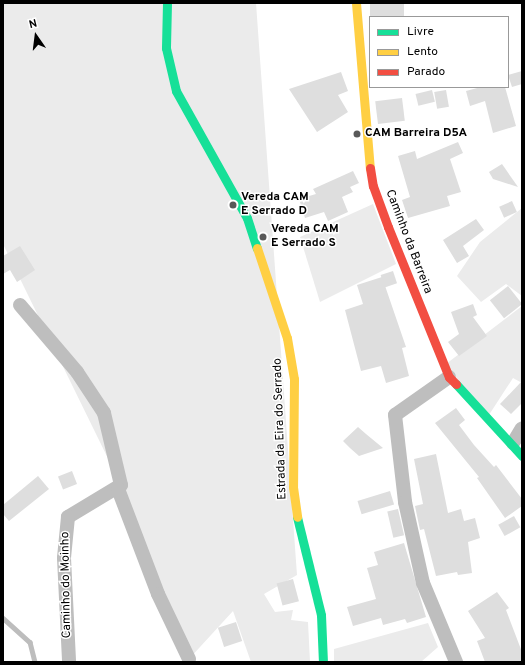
<!DOCTYPE html>
<html>
<head>
<meta charset="utf-8">
<style>
	body { margin:0 }
	#map { position:relative; width:525px; height:665px; overflow:hidden; background:#fff; font-family:Overpass,sans-serif }
	div>[style] { position:absolute }
	[style*='--x'] { left:calc(var(--x)*1px); top:calc(var(--y)*1px); width:calc(var(--w)*1px); rotate:calc(var(--a)*1deg) }
	.green>* { inset:0; background:#ebebeb }
	.stream>* { height:4.5px; margin:-2.25px; padding:0 2.25px; transform-origin:2.25px; border-radius:2.25px; background:#bdbdbd }
	.building>* { inset:0; background:#dedede; transform-origin:0 0 }
	.street>* { height:14px; margin:-7px; padding:0 7px; transform-origin:7px; border-radius:7px; background:#bebebe }
	.fast>* { height:9px; margin:-4.5px; padding:0 4.5px; transform-origin:4.5px; border-radius:4.5px; background:#16e098 }
	.slow>* { height:9px; margin:-4.5px; padding:0 4.5px; transform-origin:4.5px; border-radius:4.5px; background:#ffcf43 }
	.jam>* { height:9px; margin:-4.5px; padding:0 4.5px; transform-origin:4.5px; border-radius:4.5px; background:#f24e42 }
	.dots>* { width:11px; height:11px; translate:-50% -50%; box-sizing:border-box; border:2px solid #fff; border-radius:50% }
	span { translate:-50% -50%; white-space:nowrap; text-align:center; line-height:1.15; -webkit-text-stroke:3px #fff; paint-order:stroke }
	.poi-label { font-size:12px; color:#000; font-weight:700 }
	.left { translate:0 -50%; text-align:left }
	.street-label { font-size:12px; color:#000 }
	.frame { position:absolute; inset:0; border:4px solid #000; pointer-events:none }
	.legend { position:absolute; left:369px; top:16px; width:140px; height:72px; box-sizing:border-box; background:#fff; border:1px solid #999; margin:0; padding:5px 7px; list-style:none; font-size:12px; color:#000 }
	.legend li { display:flex; align-items:center; gap:8px; height:20px }
	.legend b { width:20px; border:1px solid #999 }
	.north { position:absolute; left:16px; top:16px; width:40px; height:40px; -webkit-text-stroke:3px #fff; paint-order:stroke; rotate:346deg; font-size:11px; font-weight:700; line-height:16px; text-align:center; color:#000 }
	.north::after { content:''; display:block; margin:auto; width:14px; height:18px; background:#000; clip-path:polygon(50% 0,100% 100%,50% 72%,0 100%) }
</style>
</head>
<body>
<div id="map">
	<div class="green">
		<div style="clip-path:polygon(3px 3px,256px 3px,297px 575px,264px 594px,275px 612px,293px 610px,291px 620px,308px 622px,310px 662px,251px 662px,233px 611px,189px 659px,121px 485px,3px 244px)"></div>
		<div style="clip-path:polygon(373px 204px,396px 264px,320px 302px,300px 237px)"></div>
		<div style="clip-path:polygon(522px 208px,522px 296px,506px 284px,481px 302px,457px 276px,480px 242px)"></div>
		<div style="clip-path:polygon(522px 306px,522px 383px,513px 378px,487px 418px,446px 364px)"></div>
		<div style="clip-path:polygon(428px 623px,438px 647px,421px 662px,334px 662px,334px 649px)"></div>
	</div>
	<div class="stream">
		<div style="--x:3;--y:618;--w:36;--a:42"></div>
		<div style="--x:30;--y:642;--w:21;--a:76"></div>
	</div>
	<div class="building">
		<div style="left:370px;top:3px;width:34px;height:14px"></div>
		<div style="clip-path:polygon(522px 71px,522px 84px,512px 87px,508px 75px)"></div>
		<div style="clip-path:polygon(341px 72px,348px 91px,338px 95px,348px 112px,317px 132px,289px 89px)"></div>
		<div style="clip-path:polygon(481px 87px,505px 87px,516px 126px,493px 133px,485px 101px,470px 106px,466px 91px)"></div>
		<div style="left:432px;top:90px;width:12px;height:17px;rotate:76deg"></div>
		<div style="left:446px;top:90px;width:17px;height:12px;rotate:80deg"></div>
		<div style="left:402px;top:98px;width:23px;height:27px;rotate:83deg"></div>
		<div style="clip-path:polygon(458px 142px,463px 153px,450px 159px,461px 192px,447px 196px,450px 206px,408px 218px,402px 200px,410px 197px,398px 156px,415px 151px,417px 159px)"></div>
		<div style="clip-path:polygon(502px 164px,518px 187px,493px 179px,489px 172px)"></div>
		<div style="clip-path:polygon(353px 171px,359px 183px,350px 187px,353px 192px,342px 197px,348px 212px,328px 221px,324px 212px,305px 218px,299px 199px,316px 194px,313px 189px)"></div>
		<div style="left:512px;top:201px;width:12px;height:14px;rotate:66deg"></div>
		<div style="clip-path:polygon(476px 219px,484px 230px,463px 246px,469px 256px,457px 263px,443px 240px)"></div>
		<div style="clip-path:polygon(20px 246px,35px 270px,17px 282px,10px 270px,3px 274px,3px 256px)"></div>
		<div style="left:393px;top:271px;width:13px;height:13px;rotate:72deg"></div>
		<div style="clip-path:polygon(382px 277px,406px 347px,402px 348px,409px 376px,386px 383px,381px 366px,361px 371px,345px 310px,363px 304px,357px 285px)"></div>
		<div style="left:508px;top:286px;width:23px;height:23px;rotate:52deg"></div>
		<div style="clip-path:polygon(473px 304px,477px 315px,473px 317px,487px 336px,459px 356px,448px 342px,459px 334px,451px 312px)"></div>
		<div style="clip-path:polygon(522px 381px,522px 403px,511px 414px,500px 404px)"></div>
		<div style="clip-path:polygon(456px 408px,465px 420px,459px 425px,474px 445px,494px 467px,496px 465px,522px 499px,522px 506px,505px 518px,477px 478px,479px 477px,435px 423px)"></div>
		<div style="clip-path:polygon(358px 427px,366px 434px,383px 448px,359px 456px,350px 448px,343px 441px)"></div>
		<div style="clip-path:polygon(436px 454px,448px 513px,461px 509px,464px 521px,475px 518px,480px 538px,468px 542px,472px 573px,458px 575px,457px 572px,436px 576px,424px 529px,420px 530px,415px 506px,423px 504px,414px 459px)"></div>
		<div style="left:72px;top:471px;width:14px;height:15px;rotate:69deg"></div>
		<div style="clip-path:polygon(38px 476px,49px 489px,9px 521px,3px 514px,3px 505px)"></div>
		<div style="left:390px;top:491px;width:14px;height:34px;rotate:73deg"></div>
		<div style="left:398px;top:509px;width:27px;height:11px;rotate:77deg"></div>
		<div style="left:514px;top:516px;width:13px;height:18px;rotate:61deg"></div>
		<div style="clip-path:polygon(404px 543px,426px 617px,407px 623px,405px 619px,383px 625px,381px 618px,353px 626px,347px 607px,376px 599px,367px 568px,378px 565px,374px 552px)"></div>
		<div style="left:293px;top:579px;width:23px;height:17px;rotate:75deg"></div>
		<div style="clip-path:polygon(497px 592px,509px 608px,506px 610px,522px 652px,522px 662px,485px 662px,477px 641px,485px 638px,468px 611px)"></div>
		<div style="left:236px;top:622px;width:20px;height:19px;rotate:72deg"></div>
	</div>
	<div class="street">
		<div style="--x:20;--y:305;--w:88;--a:49.6"></div>
		<div style="--x:77;--y:372;--w:49;--a:56.6"></div>
		<div style="--x:104;--y:413;--w:74;--a:76.7"></div>
		<div style="--x:121;--y:485;--w:62;--a:148.9"></div>
		<div style="--x:68;--y:517;--w:41;--a:95.6"></div>
		<div style="--x:64;--y:558;--w:104;--a:87.2"></div>
		<div style="--x:449;--y:377;--w:66;--a:144.9"></div>
		<div style="--x:395;--y:415;--w:88;--a:83.4"></div>
		<div style="--x:405;--y:502;--w:83;--a:77.5"></div>
		<div style="--x:423;--y:583;--w:86;--a:67.3"></div>
		<div style="--x:513;--y:443;--w:17;--a:-59"></div>
		<div style="--x:118;--y:489;--w:112;--a:69.1"></div>
		<div style="--x:158;--y:594;--w:72;--a:64.5"></div>
	</div>
	<div class="fast">
		<div style="--x:167;--y:3;--w:45;--a:91.3"></div>
		<div style="--x:166;--y:48;--w:44;--a:76.9"></div>
		<div style="--x:176;--y:91;--w:145;--a:60.8"></div>
		<div style="--x:247;--y:218;--w:32;--a:72"></div>
		<div style="--x:456;--y:384;--w:98;--a:47.5"></div>
		<div style="--x:297;--y:517;--w:101;--a:76.2"></div>
		<div style="--x:321;--y:615;--w:47;--a:87.6"></div>
	</div>
	<div class="slow">
		<div style="--x:356;--y:3;--w:166;--a:85.2"></div>
		<div style="--x:257;--y:248;--w:95;--a:71.6"></div>
		<div style="--x:287;--y:338;--w:42;--a:80.3"></div>
		<div style="--x:294;--y:379;--w:108;--a:90.5"></div>
		<div style="--x:293;--y:487;--w:30;--a:82"></div>
	</div>
	<div class="jam">
		<div style="--x:370;--y:168;--w:18;--a:81"></div>
		<div style="--x:373;--y:186;--w:44;--a:69.9"></div>
		<div style="--x:388;--y:227;--w:162;--a:67.9"></div>
		<div style="--x:449;--y:377;--w:10;--a:45"></div>
	</div>
	<div class="dots">
		<div style="left:357px;top:134px;background:#595959"></div>
		<div style="left:233px;top:205px;background:#595959"></div>
		<div style="left:263px;top:237px;background:#595959"></div>
	</div>
	<div class="poi-label">
		<span class="left" style="left:365px;top:134px">CAM Barreira D5A</span>
		<span class="left" style="left:241px;top:205px">Vereda CAM<br>E Serrado D</span>
		<span class="left" style="left:271px;top:237px">Vereda CAM<br>E Serrado S</span>
	</div>
	<div class="street-label">
		<span style="left:408px;top:242px;rotate:69deg">Caminho da Barreira</span>
		<span style="left:281px;top:429px;rotate:-92deg">Estrada da Eira do Serrado</span>
		<span style="left:67px;top:585px;rotate:-91deg">Caminho do Moinho</span>
	</div>
	<div class="frame"></div>
	<ul class="legend">
	<li><b style="height:5px;background:#16e098"></b>Livre</li>
	<li><b style="height:5px;background:#ffcf43"></b>Lento</li>
	<li><b style="height:5px;background:#f24e42"></b>Parado</li>
	</ul>
	<div class="north">N</div>
</div>
</body>
</html>
